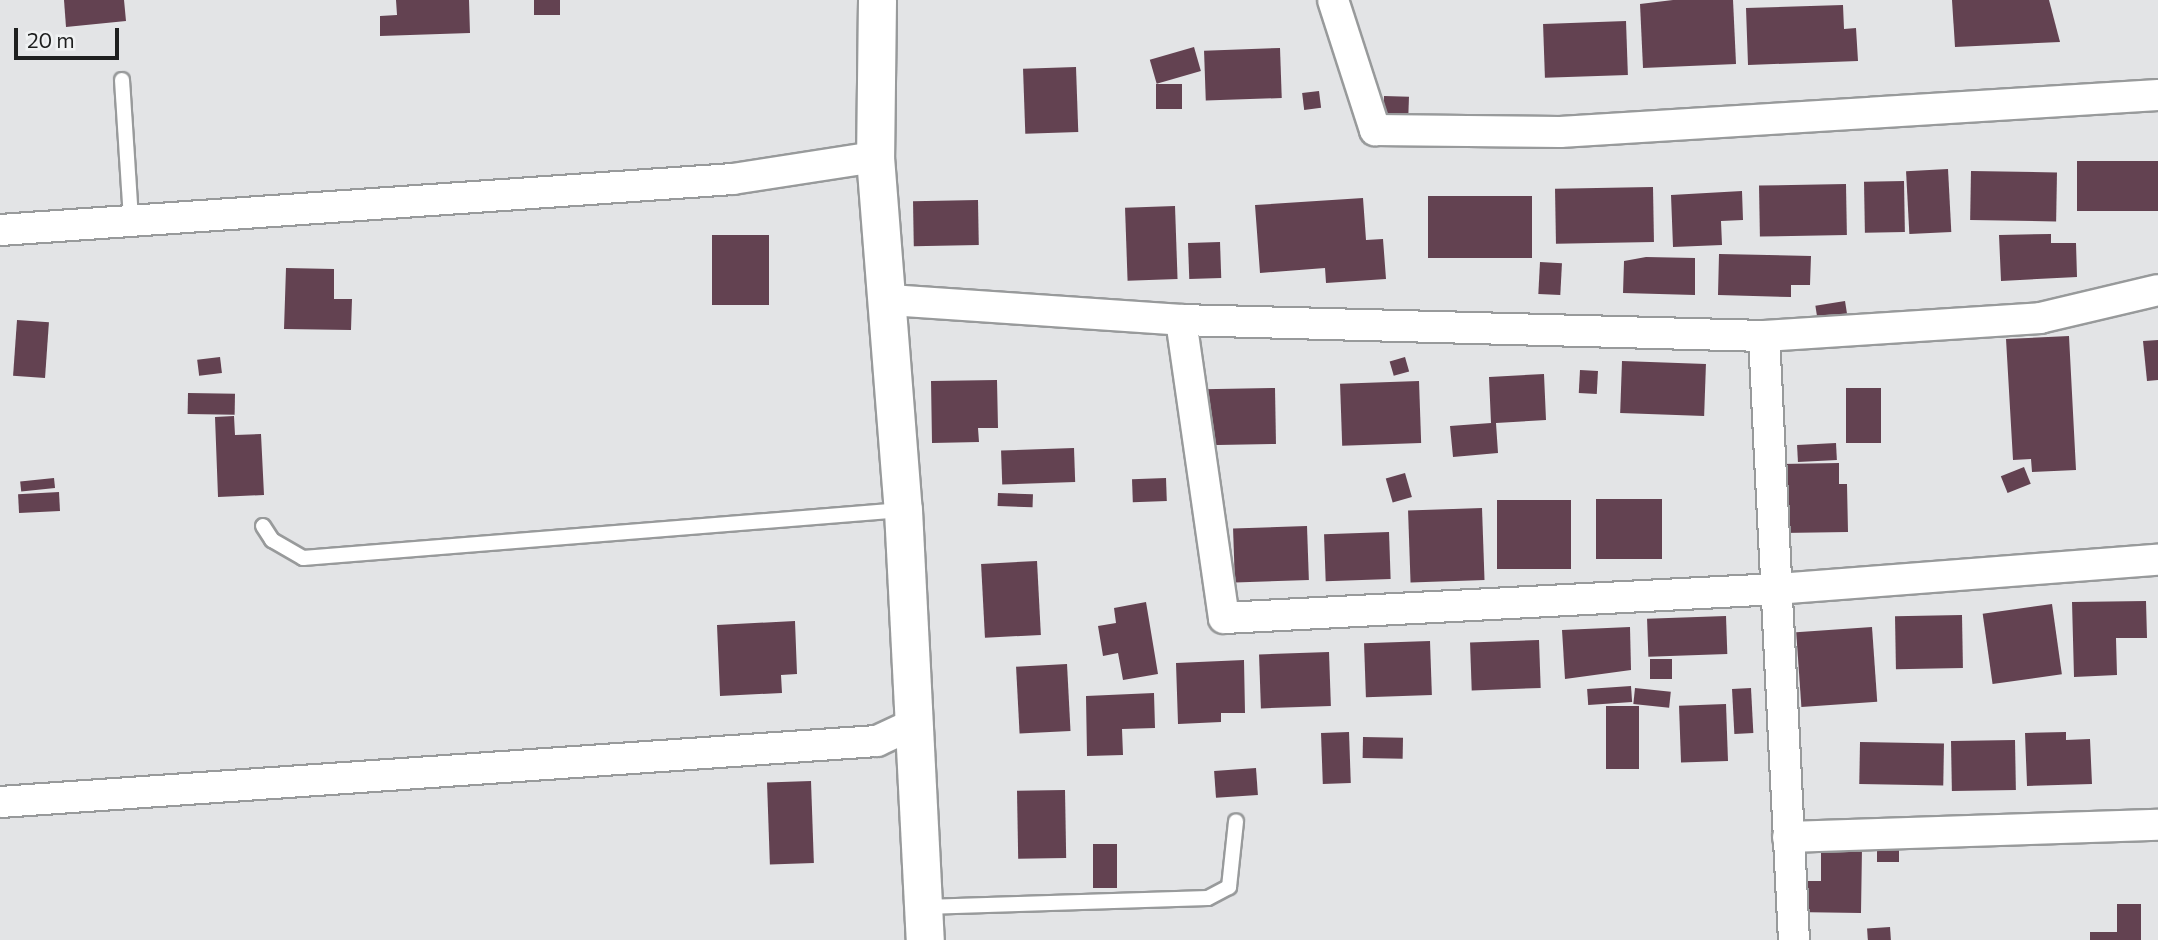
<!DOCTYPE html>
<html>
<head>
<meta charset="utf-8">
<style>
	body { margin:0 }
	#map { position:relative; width:2158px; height:940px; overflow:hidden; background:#e3e4e6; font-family:Commissioner,sans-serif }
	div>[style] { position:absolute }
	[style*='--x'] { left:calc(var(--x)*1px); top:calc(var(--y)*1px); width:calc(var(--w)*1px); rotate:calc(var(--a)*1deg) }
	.building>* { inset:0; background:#634251; transform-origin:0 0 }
	.roads { filter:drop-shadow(2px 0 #989a9b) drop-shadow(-2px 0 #989a9b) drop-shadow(0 2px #989a9b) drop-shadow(0 -2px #989a9b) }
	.service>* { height:14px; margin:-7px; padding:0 7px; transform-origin:7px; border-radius:7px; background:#fff }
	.minor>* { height:30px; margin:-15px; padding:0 15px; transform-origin:15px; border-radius:15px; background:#fff }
	.tertiary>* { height:37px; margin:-18.5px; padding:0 18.5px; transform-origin:18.5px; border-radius:18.5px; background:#fff }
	span { translate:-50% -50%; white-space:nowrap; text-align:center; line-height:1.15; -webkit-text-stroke:7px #f0f2f3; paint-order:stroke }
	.scale { position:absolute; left:14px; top:28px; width:105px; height:32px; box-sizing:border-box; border:4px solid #1e1f1f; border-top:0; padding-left:9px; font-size:21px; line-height:24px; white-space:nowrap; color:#1e1f1f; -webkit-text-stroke:5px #f0f2f3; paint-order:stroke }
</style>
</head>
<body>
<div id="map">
	<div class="building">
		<div style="clip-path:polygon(64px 0,124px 0,126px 21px,66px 27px)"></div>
		<div style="clip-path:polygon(396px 0,469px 0,470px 33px,380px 36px,380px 16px,397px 15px)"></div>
		<div style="left:534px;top:0;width:26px;height:15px"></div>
		<div style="clip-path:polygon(1673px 0,1733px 0,1736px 64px,1643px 68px,1640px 4px)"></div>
		<div style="clip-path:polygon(1952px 0,2049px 0,2060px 42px,1955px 47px)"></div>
		<div style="clip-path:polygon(1843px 5px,1844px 29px,1856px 28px,1858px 61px,1748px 65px,1746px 8px)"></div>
		<div style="left:1626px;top:21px;width:54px;height:83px;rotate:88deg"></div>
		<div style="left:1194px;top:47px;width:25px;height:46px;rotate:74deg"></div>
		<div style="left:1280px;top:48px;width:50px;height:76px;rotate:88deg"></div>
		<div style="left:1076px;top:67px;width:65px;height:53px;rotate:88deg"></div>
		<div style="left:1156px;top:84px;width:26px;height:25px"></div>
		<div style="left:1319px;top:91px;width:17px;height:17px;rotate:83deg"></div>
		<div style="left:1384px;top:96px;width:25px;height:22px;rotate:2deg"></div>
		<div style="left:2158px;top:161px;width:50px;height:81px;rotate:90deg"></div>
		<div style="left:1948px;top:169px;width:63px;height:42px;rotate:87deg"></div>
		<div style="left:1971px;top:171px;width:86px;height:49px;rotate:1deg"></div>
		<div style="left:1904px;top:181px;width:51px;height:40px;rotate:89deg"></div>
		<div style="left:1846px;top:184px;width:51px;height:87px;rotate:89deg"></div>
		<div style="left:1653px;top:187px;width:55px;height:98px;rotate:89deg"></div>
		<div style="clip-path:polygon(1742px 191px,1743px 220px,1721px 221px,1722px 245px,1673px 247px,1671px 195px)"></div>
		<div style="left:1428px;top:196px;width:104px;height:62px"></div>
		<div style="clip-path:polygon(1363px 198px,1366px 240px,1383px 239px,1386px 279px,1326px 283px,1325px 268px,1260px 273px,1255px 205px)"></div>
		<div style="left:978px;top:200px;width:45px;height:65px;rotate:89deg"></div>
		<div style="left:1175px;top:206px;width:73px;height:50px;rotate:88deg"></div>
		<div style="clip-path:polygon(2051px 234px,2051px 243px,2076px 243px,2077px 277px,2001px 281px,1999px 235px)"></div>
		<div style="left:712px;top:235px;width:57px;height:70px"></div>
		<div style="left:1220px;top:242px;width:36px;height:32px;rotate:88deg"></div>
		<div style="clip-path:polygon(1719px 254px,1811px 256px,1810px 285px,1791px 285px,1791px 297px,1718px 295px)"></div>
		<div style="clip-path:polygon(1646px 257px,1695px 258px,1695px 295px,1623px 293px,1624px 261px)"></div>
		<div style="left:1540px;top:262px;width:22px;height:32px;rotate:3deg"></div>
		<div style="clip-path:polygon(286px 268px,334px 269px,334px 299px,352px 299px,351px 330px,284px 329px)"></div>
		<div style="left:1845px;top:301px;width:20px;height:30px;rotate:81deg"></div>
		<div style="left:17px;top:320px;width:32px;height:56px;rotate:4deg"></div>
		<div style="clip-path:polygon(2069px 336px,2076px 470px,2032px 472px,2031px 459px,2013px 460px,2006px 339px)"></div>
		<div style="clip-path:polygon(2158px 340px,2158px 380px,2147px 381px,2143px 341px)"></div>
		<div style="left:220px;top:357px;width:16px;height:23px;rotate:83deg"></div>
		<div style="left:1405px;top:357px;width:15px;height:16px;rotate:74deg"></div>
		<div style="left:1622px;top:361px;width:84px;height:52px;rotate:2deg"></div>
		<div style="left:1580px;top:370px;width:18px;height:23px;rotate:3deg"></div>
		<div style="clip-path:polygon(1544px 374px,1546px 420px,1496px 423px,1498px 453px,1453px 457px,1450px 426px,1491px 423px,1489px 377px)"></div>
		<div style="clip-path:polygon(997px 380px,998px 428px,978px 428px,979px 442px,932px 443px,931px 381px)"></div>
		<div style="left:1419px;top:381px;width:62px;height:79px;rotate:88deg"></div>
		<div style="left:1275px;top:388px;width:56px;height:72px;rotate:89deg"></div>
		<div style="left:1846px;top:388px;width:35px;height:55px"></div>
		<div style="left:188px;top:393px;width:47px;height:21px;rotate:1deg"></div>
		<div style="clip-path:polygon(234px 416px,235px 435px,261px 434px,264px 495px,218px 497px,215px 417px)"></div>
		<div style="left:1836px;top:443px;width:17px;height:39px;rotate:87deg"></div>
		<div style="left:1074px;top:448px;width:34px;height:73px;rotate:88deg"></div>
		<div style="clip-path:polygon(1839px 463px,1839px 484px,1847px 484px,1848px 532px,1782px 533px,1781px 464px)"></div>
		<div style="left:2024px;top:467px;width:18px;height:25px;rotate:68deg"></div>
		<div style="left:1405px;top:473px;width:25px;height:20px;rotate:74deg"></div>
		<div style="left:54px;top:478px;width:10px;height:34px;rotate:84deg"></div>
		<div style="left:1166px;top:478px;width:23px;height:34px;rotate:88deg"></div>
		<div style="left:59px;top:492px;width:19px;height:41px;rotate:87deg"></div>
		<div style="left:998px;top:493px;width:35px;height:13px;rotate:2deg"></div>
		<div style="left:1596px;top:499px;width:66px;height:60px"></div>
		<div style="left:1571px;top:500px;width:69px;height:74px;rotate:90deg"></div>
		<div style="left:1482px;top:508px;width:72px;height:74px;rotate:88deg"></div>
		<div style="left:1307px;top:526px;width:54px;height:74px;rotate:88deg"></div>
		<div style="left:1389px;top:532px;width:47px;height:65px;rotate:88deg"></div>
		<div style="left:1037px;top:561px;width:74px;height:56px;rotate:87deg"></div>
		<div style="clip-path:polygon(2146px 601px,2147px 638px,2116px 638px,2117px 675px,2074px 677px,2072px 602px)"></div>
		<div style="clip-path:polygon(1146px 602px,1158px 674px,1123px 680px,1118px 653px,1103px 656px,1098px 626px,1116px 623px,1114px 608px)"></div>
		<div style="left:2052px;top:604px;width:71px;height:70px;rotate:82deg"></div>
		<div style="left:1962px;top:615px;width:53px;height:67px;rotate:89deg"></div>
		<div style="left:1726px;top:616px;width:38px;height:79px;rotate:88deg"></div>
		<div style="clip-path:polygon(795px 621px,797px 674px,781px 675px,782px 693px,720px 696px,717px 625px)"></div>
		<div style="clip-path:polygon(1630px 627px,1631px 670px,1565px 679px,1562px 630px)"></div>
		<div style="left:1872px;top:627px;width:75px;height:76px;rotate:86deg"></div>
		<div style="left:1539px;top:640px;width:48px;height:69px;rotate:88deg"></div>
		<div style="left:1430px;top:641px;width:54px;height:66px;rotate:88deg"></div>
		<div style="left:1329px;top:652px;width:54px;height:70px;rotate:88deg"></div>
		<div style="left:1650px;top:659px;width:22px;height:20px"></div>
		<div style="clip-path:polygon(1244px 660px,1245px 713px,1221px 713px,1221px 722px,1178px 724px,1176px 663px)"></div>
		<div style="left:1067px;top:664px;width:67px;height:51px;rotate:87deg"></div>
		<div style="left:1631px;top:686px;width:16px;height:44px;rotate:86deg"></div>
		<div style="left:1635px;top:688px;width:36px;height:16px;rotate:6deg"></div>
		<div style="left:1751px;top:688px;width:45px;height:19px;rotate:87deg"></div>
		<div style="clip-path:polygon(1154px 693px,1155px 728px,1122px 729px,1123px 755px,1087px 756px,1086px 696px)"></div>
		<div style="left:1726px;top:704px;width:57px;height:47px;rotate:88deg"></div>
		<div style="left:1606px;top:706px;width:33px;height:63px"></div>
		<div style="left:1349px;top:732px;width:51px;height:28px;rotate:88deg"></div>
		<div style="clip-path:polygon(2066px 732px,2066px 740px,2090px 739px,2092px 784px,2027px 786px,2025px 733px)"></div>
		<div style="left:1363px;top:737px;width:40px;height:21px;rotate:1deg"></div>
		<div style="left:2015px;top:740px;width:50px;height:64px;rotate:89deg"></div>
		<div style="left:1860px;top:742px;width:84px;height:42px;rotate:1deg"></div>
		<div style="left:1256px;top:768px;width:27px;height:42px;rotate:86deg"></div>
		<div style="left:811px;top:781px;width:82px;height:44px;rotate:88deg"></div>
		<div style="left:1065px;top:790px;width:68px;height:48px;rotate:89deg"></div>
		<div style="left:1877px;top:842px;width:22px;height:20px"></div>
		<div style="left:1093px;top:844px;width:24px;height:44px"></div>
		<div style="clip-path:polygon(1821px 848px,1862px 848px,1861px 913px,1794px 912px,1794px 881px,1821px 881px)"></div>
		<div style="left:2117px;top:904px;width:24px;height:36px"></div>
		<div style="left:1890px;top:927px;width:13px;height:23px;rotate:86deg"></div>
		<div style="left:2090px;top:932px;width:27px;height:8px"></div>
	</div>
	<div class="roads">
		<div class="service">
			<div style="--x:122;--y:80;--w:140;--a:86.3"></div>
			<div style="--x:263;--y:526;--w:17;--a:57"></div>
			<div style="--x:272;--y:540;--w:36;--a:30"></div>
			<div style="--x:303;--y:558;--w:601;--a:-4.58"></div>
			<div style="--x:924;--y:907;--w:284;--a:-1.8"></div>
			<div style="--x:1208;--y:898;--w:24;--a:-28"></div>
			<div style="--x:1229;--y:887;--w:66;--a:-83.9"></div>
		</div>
		<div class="minor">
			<div style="--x:1333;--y:0;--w:137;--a:72.1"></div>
			<div style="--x:1375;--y:130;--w:185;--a:0.6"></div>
			<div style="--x:1560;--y:132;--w:599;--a:-3.54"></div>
			<div style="--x:0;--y:230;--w:735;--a:-3.98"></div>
			<div style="--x:733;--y:179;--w:144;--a:-8.8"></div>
			<div style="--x:890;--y:300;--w:292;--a:3.9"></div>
			<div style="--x:1181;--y:320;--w:583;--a:1.57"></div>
			<div style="--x:1764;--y:336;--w:605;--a:87.16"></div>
			<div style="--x:1181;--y:320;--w:301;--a:81.8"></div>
			<div style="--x:1224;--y:618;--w:554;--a:-3"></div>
			<div style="--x:1777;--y:589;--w:382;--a:-4.4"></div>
			<div style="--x:1764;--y:336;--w:277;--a:-3.7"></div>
			<div style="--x:2040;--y:318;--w:121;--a:-13.3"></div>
			<div style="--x:0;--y:802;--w:879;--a:-3.98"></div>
			<div style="--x:877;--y:741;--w:40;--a:-25"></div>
			<div style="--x:1788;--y:837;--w:370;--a:-1.9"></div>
		</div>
		<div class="tertiary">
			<div style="--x:877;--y:0;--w:157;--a:90.7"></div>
			<div style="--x:875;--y:157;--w:354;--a:85.5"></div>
			<div style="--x:903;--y:510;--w:431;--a:87.1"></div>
		</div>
	</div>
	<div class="scale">20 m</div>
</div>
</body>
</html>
